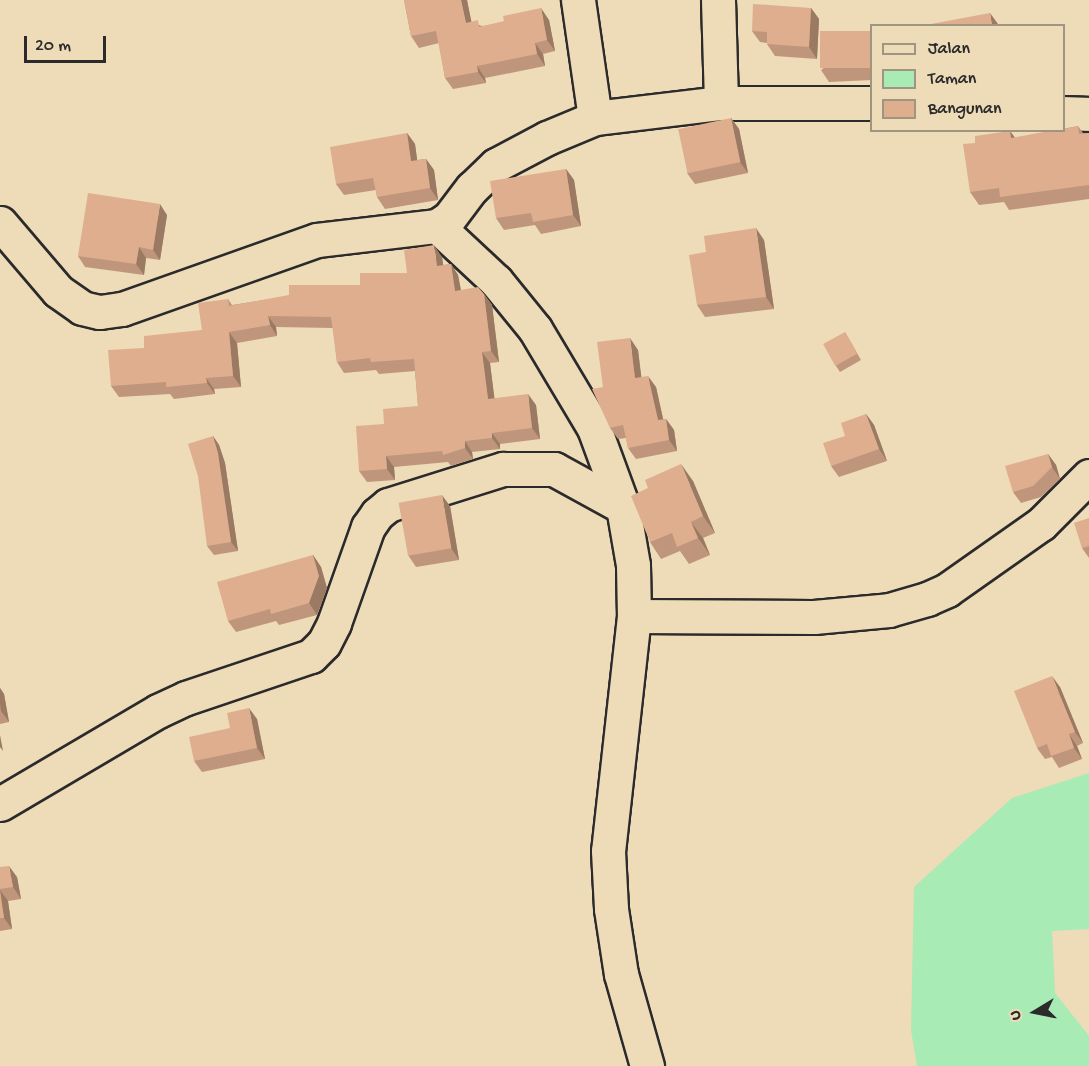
<!DOCTYPE html>
<html>
<head>
<meta charset="utf-8">
<style>
	body { margin:0 }
	#map { position:relative; width:1089px; height:1066px; overflow:hidden; background:#eedbb8; font-family:"Gochi Hand",sans-serif }
	div>[style] { position:absolute }
	[style*='--x'] { left:calc(var(--x)*1px); top:calc(var(--y)*1px); width:calc(var(--w)*1px); rotate:calc(var(--a)*1deg) }
	.green>* { inset:0; background:#a8ebb5 }
	.roads { filter:drop-shadow(2px 0 #2b2b2b) drop-shadow(-2px 0 #2b2b2b) drop-shadow(0 2px #2b2b2b) drop-shadow(0 -2px #2b2b2b) }
	.minor>* { height:33px; margin:-16.5px; padding:0 16.5px; transform-origin:16.5px; border-radius:16.5px; background:#eedbb8 }
	.wall>* { inset:0; background:#bf967b }
	.shaded-wall>* { inset:0; background:#9b7a64 }
	.building>* { inset:0; background:#deae8f; transform-origin:0 0 }
	span { translate:-50% -50%; white-space:nowrap; text-align:center; line-height:1.15; -webkit-text-stroke:5px #eedbb8; paint-order:stroke }
	.legend { position:absolute; left:870px; top:24px; width:195px; height:108px; box-sizing:border-box; background:#eedbb8; border:2px solid #a09580; margin:0; padding:8px 10px; list-style:none; font-size:18px; color:#2b2b2b }
	.legend li { display:flex; align-items:center; gap:12px; height:30px }
	.legend b { width:30px; border:2px solid #a09580 }
	.north { position:absolute; left:1005px; top:982px; width:60px; height:60px; -webkit-text-stroke:4px #eedbb8; paint-order:stroke; rotate:260deg; font-size:16px; font-weight:700; line-height:24px; text-align:center; color:#2b2b2b }
	.north::after { content:''; display:block; margin:auto; width:21px; height:27px; background:#2b2b2b; clip-path:polygon(50% 0,100% 100%,50% 72%,0 100%) }
	.scale { position:absolute; left:24px; top:36px; width:82px; height:27px; box-sizing:border-box; border:3px solid #2b2b2b; border-top:0; padding-left:8px; font-size:18px; line-height:21px; white-space:nowrap; color:#2b2b2b; -webkit-text-stroke:4px #eedbb8; paint-order:stroke }
</style>
</head>
<body>
<div id="map">
	<div class="green">
		<div style="clip-path:polygon(1089px 773px,1089px 929px,1052px 931px,1055px 993px,1089px 1036px,1089px 1066px,917px 1066px,911px 1030px,914px 887px,1012px 798px)"></div>
	</div>
	<div class="roads">
		<div class="minor">
			<div style="--x:578;--y:0;--w:119;--a:81.8"></div>
			<div style="--x:718;--y:0;--w:103;--a:88.3"></div>
			<div style="--x:1064;--y:113;--w:25;--a:2"></div>
			<div style="--x:0;--y:223;--w:89;--a:49.5"></div>
			<div style="--x:58;--y:291;--w:29;--a:35"></div>
			<div style="--x:82;--y:308;--w:18;--a:13"></div>
			<div style="--x:100;--y:312;--w:22;--a:-8"></div>
			<div style="--x:122;--y:309;--w:207;--a:-19.5"></div>
			<div style="--x:317;--y:240;--w:121;--a:-6.7"></div>
			<div style="--x:437;--y:226;--w:14;--a:-34"></div>
			<div style="--x:449;--y:218;--w:38;--a:-53"></div>
			<div style="--x:472;--y:188;--w:33;--a:-44"></div>
			<div style="--x:496;--y:165;--w:58;--a:-27.9"></div>
			<div style="--x:547;--y:138;--w:52;--a:-22.6"></div>
			<div style="--x:595;--y:118;--w:127;--a:-6.8"></div>
			<div style="--x:721;--y:103;--w:151;--a:0"></div>
			<div style="--x:437;--y:226;--w:81;--a:43"></div>
			<div style="--x:496;--y:281;--w:62;--a:50.9"></div>
			<div style="--x:535;--y:329;--w:115;--a:59.2"></div>
			<div style="--x:594;--y:428;--w:84;--a:69.8"></div>
			<div style="--x:623;--y:507;--w:59;--a:80.2"></div>
			<div style="--x:633;--y:565;--w:51;--a:88.9"></div>
			<div style="--x:634;--y:616;--w:236;--a:96.3"></div>
			<div style="--x:608;--y:851;--w:58;--a:87"></div>
			<div style="--x:611;--y:909;--w:66;--a:81.3"></div>
			<div style="--x:621;--y:974;--w:96;--a:74.2"></div>
			<div style="--x:634;--y:616;--w:180;--a:0.3"></div>
			<div style="--x:814;--y:617;--w:75;--a:-5.3"></div>
			<div style="--x:889;--y:610;--w:40;--a:-16"></div>
			<div style="--x:927;--y:599;--w:22;--a:-24"></div>
			<div style="--x:947;--y:590;--w:115;--a:-35.1"></div>
			<div style="--x:1041;--y:524;--w:68;--a:-45"></div>
			<div style="--x:0;--y:804;--w:183;--a:-30.5"></div>
			<div style="--x:158;--y:711;--w:31;--a:-25"></div>
			<div style="--x:186;--y:698;--w:132;--a:-18.6"></div>
			<div style="--x:311;--y:656;--w:18;--a:-45"></div>
			<div style="--x:324;--y:643;--w:22;--a:-63"></div>
			<div style="--x:334;--y:623;--w:102;--a:-70.5"></div>
			<div style="--x:368;--y:527;--w:16;--a:-55"></div>
			<div style="--x:377;--y:514;--w:14;--a:-39"></div>
			<div style="--x:388;--y:505;--w:121;--a:-17.4"></div>
			<div style="--x:503;--y:469;--w:51;--a:0"></div>
			<div style="--x:554;--y:469;--w:79;--a:28.8"></div>
		</div>
	</div>
	<div class="wall">
		<div style="clip-path:polygon(404px 0,467px 0,471px 22px,482px 26px,549px 20px,555px 51px,543px 54px,545px 66px,485px 78px,486px 83px,453px 89px,445px 78px,439px 43px,419px 48px,411px 36px)"></div>
		<div style="clip-path:polygon(811px 8px,819px 19px,817px 59px,775px 56px,767px 44px,767px 43px,760px 42px,752px 31px)"></div>
		<div style="clip-path:polygon(872px 31px,872px 80px,829px 82px,821px 70px)"></div>
		<div style="clip-path:polygon(731px 118px,739px 129px,748px 173px,695px 184px,687px 173px)"></div>
		<div style="clip-path:polygon(1078px 126px,1083px 133px,1089px 133px,1089px 199px,1009px 210px,1004px 202px,979px 205px,970px 192px,975px 143px,1010px 131px,1015px 138px)"></div>
		<div style="clip-path:polygon(407px 133px,415px 144px,417px 160px,426px 159px,434px 170px,438px 200px,385px 209px,377px 197px,376px 190px,344px 195px,336px 184px)"></div>
		<div style="clip-path:polygon(566px 169px,574px 180px,581px 226px,541px 234px,535px 225px,504px 230px,496px 218px)"></div>
		<div style="clip-path:polygon(167px 215px,160px 260px,146px 258px,144px 275px,85px 267px,78px 256px)"></div>
		<div style="clip-path:polygon(764px 240px,774px 309px,705px 317px,697px 305px)"></div>
		<div style="clip-path:polygon(442px 257px,443px 265px,451px 264px,458px 275px,461px 290px,484px 294px,492px 305px,499px 362px,490px 363px,494px 398px,536px 405px,540px 439px,500px 444px,500px 449px,472px 452px,473px 459px,451px 466px,448px 462px,394px 467px,395px 480px,367px 482px,359px 471px,384px 424px,418px 406px,415px 371px,379px 374px,376px 370px,344px 373px,337px 362px,333px 328px,276px 327px,277px 336px,237px 343px,241px 387px,214px 389px,215px 394px,174px 399px,170px 394px,119px 397px,111px 386px,144px 348px,202px 330px,228px 299px,232px 305px,360px 285px,407px 273px)"></div>
		<div style="clip-path:polygon(845px 332px,861px 360px,840px 372px,836px 366px)"></div>
		<div style="clip-path:polygon(638px 350px,641px 377px,656px 387px,663px 419px,666px 419px,674px 430px,677px 451px,636px 459px,628px 448px,626px 438px,618px 439px,610px 428px,603px 387px)"></div>
		<div style="clip-path:polygon(866px 414px,874px 425px,887px 461px,839px 477px,831px 466px,845px 436px)"></div>
		<div style="clip-path:polygon(213px 436px,219px 445px,225px 463px,238px 551px,214px 555px,207px 546px)"></div>
		<div style="clip-path:polygon(1048px 454px,1056px 465px,1060px 479px,1041px 497px,1021px 503px,1013px 492px)"></div>
		<div style="clip-path:polygon(693px 481px,715px 533px,703px 538px,710px 555px,689px 564px,680px 551px,661px 559px,650px 542px)"></div>
		<div style="clip-path:polygon(450px 506px,459px 560px,416px 567px,408px 555px)"></div>
		<div style="clip-path:polygon(1089px 518px,1089px 558px,1082px 548px)"></div>
		<div style="clip-path:polygon(313px 555px,321px 567px,327px 588px,317px 615px,279px 625px,276px 621px,236px 632px,228px 621px)"></div>
		<div style="clip-path:polygon(1060px 687px,1083px 743px,1077px 746px,1082px 759px,1059px 768px,1052px 757px,1045px 759px,1037px 748px)"></div>
		<div style="clip-path:polygon(0 688px,4px 694px,9px 722px,0 724px)"></div>
		<div style="clip-path:polygon(257px 719px,265px 759px,202px 772px,194px 761px,230px 728px)"></div>
		<div style="clip-path:polygon(0 867px,17px 877px,21px 899px,8px 901px,12px 929px,0 931px)"></div>
	</div>
	<div class="shaded-wall">
		<div style="clip-path:polygon(461px 0,467px 0,474px 34px,466px 23px)"></div>
		<div style="clip-path:polygon(541px 8px,549px 20px,555px 51px,547px 40px)"></div>
		<div style="clip-path:polygon(811px 8px,819px 19px,817px 59px,809px 47px)"></div>
		<div style="clip-path:polygon(990px 13px,998px 24px,998px 26px,992px 26px)"></div>
		<div style="clip-path:polygon(535px 43px,543px 54px,545px 66px,537px 54px)"></div>
		<div style="clip-path:polygon(477px 66px,485px 78px,486px 83px,478px 72px)"></div>
		<div style="clip-path:polygon(731px 118px,739px 129px,748px 173px,740px 162px)"></div>
		<div style="clip-path:polygon(1010px 131px,1019px 143px,1011px 138px)"></div>
		<div style="clip-path:polygon(407px 133px,415px 144px,419px 173px,411px 161px)"></div>
		<div style="clip-path:polygon(426px 159px,434px 170px,438px 200px,430px 188px)"></div>
		<div style="clip-path:polygon(566px 169px,574px 180px,581px 226px,573px 215px)"></div>
		<div style="clip-path:polygon(160px 204px,167px 215px,160px 260px,153px 250px)"></div>
		<div style="clip-path:polygon(756px 228px,764px 240px,774px 309px,766px 297px)"></div>
		<div style="clip-path:polygon(434px 245px,442px 257px,445px 277px,437px 266px)"></div>
		<div style="clip-path:polygon(139px 247px,146px 258px,144px 275px,136px 264px)"></div>
		<div style="clip-path:polygon(451px 264px,458px 275px,463px 302px,455px 291px)"></div>
		<div style="clip-path:polygon(484px 294px,492px 305px,499px 362px,491px 351px)"></div>
		<div style="clip-path:polygon(268px 316px,276px 327px,277px 336px,270px 325px)"></div>
		<div style="clip-path:polygon(229px 332px,237px 343px,241px 387px,233px 376px)"></div>
		<div style="clip-path:polygon(630px 338px,638px 350px,643px 390px,635px 378px)"></div>
		<div style="clip-path:polygon(482px 352px,490px 363px,496px 410px,488px 399px)"></div>
		<div style="clip-path:polygon(648px 376px,656px 387px,666px 432px,658px 420px)"></div>
		<div style="clip-path:polygon(206px 378px,214px 389px,215px 394px,207px 383px)"></div>
		<div style="clip-path:polygon(528px 394px,536px 405px,540px 439px,532px 428px)"></div>
		<div style="clip-path:polygon(866px 414px,874px 425px,887px 461px,879px 449px)"></div>
		<div style="clip-path:polygon(666px 419px,674px 430px,677px 451px,669px 440px)"></div>
		<div style="clip-path:polygon(492px 433px,500px 444px,500px 449px,492px 438px)"></div>
		<div style="clip-path:polygon(213px 436px,219px 445px,225px 463px,238px 551px,231px 542px)"></div>
		<div style="clip-path:polygon(465px 441px,472px 452px,473px 459px,465px 448px)"></div>
		<div style="clip-path:polygon(1048px 454px,1056px 465px,1060px 479px,1052px 467px)"></div>
		<div style="clip-path:polygon(386px 456px,394px 467px,395px 480px,387px 469px)"></div>
		<div style="clip-path:polygon(681px 464px,693px 481px,715px 533px,703px 516px)"></div>
		<div style="clip-path:polygon(442px 495px,450px 506px,459px 560px,451px 548px)"></div>
		<div style="clip-path:polygon(691px 522px,703px 538px,710px 555px,698px 538px)"></div>
		<div style="clip-path:polygon(313px 555px,321px 567px,327px 588px,317px 615px,309px 603px)"></div>
		<div style="clip-path:polygon(1052px 676px,1060px 687px,1083px 743px,1075px 732px)"></div>
		<div style="clip-path:polygon(0 688px,4px 694px,9px 722px,1px 711px,0 704px)"></div>
		<div style="clip-path:polygon(249px 708px,257px 719px,265px 759px,257px 748px)"></div>
		<div style="clip-path:polygon(1069px 734px,1077px 746px,1082px 759px,1074px 748px)"></div>
		<div style="clip-path:polygon(0 735px,3px 751px,0 747px)"></div>
		<div style="clip-path:polygon(9px 866px,17px 877px,21px 899px,13px 887px)"></div>
		<div style="clip-path:polygon(0 890px,8px 901px,12px 929px,4px 918px)"></div>
	</div>
	<div class="building">
		<div style="clip-path:polygon(404px 0,461px 0,466px 23px,478px 20px,479px 27px,504px 21px,503px 16px,541px 8px,547px 40px,535px 43px,537px 54px,477px 66px,478px 72px,445px 78px,436px 31px,411px 36px)"></div>
		<div style="clip-path:polygon(753px 4px,811px 8px,809px 47px,767px 44px,767px 32px,752px 31px)"></div>
		<div style="clip-path:polygon(990px 13px,992px 26px,931px 26px,931px 24px)"></div>
		<div style="left:872px;top:31px;width:37px;height:52px;rotate:90deg"></div>
		<div style="left:731px;top:118px;width:45px;height:54px;rotate:78deg"></div>
		<div style="clip-path:polygon(1078px 126px,1079px 134px,1089px 133px,1089px 185px,1000px 197px,999px 188px,970px 192px,963px 144px,975px 143px,975px 136px,1010px 131px,1011px 138px,1055px 130px,1064px 130px,1064px 129px)"></div>
		<div style="clip-path:polygon(407px 133px,411px 161px,426px 159px,430px 188px,377px 197px,373px 178px,336px 184px,330px 147px)"></div>
		<div style="clip-path:polygon(566px 169px,573px 215px,533px 222px,531px 213px,496px 218px,490px 181px)"></div>
		<div style="clip-path:polygon(88px 193px,160px 204px,153px 250px,139px 247px,136px 264px,78px 256px)"></div>
		<div style="clip-path:polygon(756px 228px,766px 297px,697px 305px,689px 255px,706px 252px,704px 236px)"></div>
		<div style="clip-path:polygon(434px 245px,437px 266px,451px 264px,455px 291px,478px 287px,484px 294px,491px 351px,482px 352px,488px 399px,528px 394px,532px 428px,492px 433px,492px 438px,465px 441px,465px 448px,443px 455px,442px 451px,386px 456px,387px 469px,359px 471px,356px 426px,384px 424px,383px 409px,418px 406px,414px 359px,371px 362px,370px 358px,337px 362px,331px 317px,268px 316px,270px 325px,229px 332px,233px 376px,206px 378px,207px 383px,166px 387px,166px 382px,111px 386px,108px 350px,144px 348px,144px 336px,202px 330px,198px 303px,228px 299px,229px 306px,289px 295px,289px 285px,360px 285px,360px 273px,407px 273px,404px 250px)"></div>
		<div style="left:845px;top:332px;width:25px;height:25px;rotate:61deg"></div>
		<div style="clip-path:polygon(630px 338px,635px 378px,648px 376px,658px 420px,666px 419px,669px 440px,628px 448px,623px 425px,610px 428px,592px 389px,603px 387px,597px 342px)"></div>
		<div style="clip-path:polygon(866px 414px,879px 449px,831px 466px,823px 443px,845px 436px,841px 423px)"></div>
		<div style="clip-path:polygon(213px 436px,218px 453px,231px 542px,207px 546px,198px 476px,188px 444px)"></div>
		<div style="clip-path:polygon(1048px 454px,1052px 467px,1033px 486px,1013px 492px,1005px 466px)"></div>
		<div style="clip-path:polygon(681px 464px,703px 516px,691px 522px,698px 538px,677px 547px,672px 533px,650px 542px,631px 496px,648px 488px,645px 480px)"></div>
		<div style="left:442px;top:495px;width:54px;height:44px;rotate:80deg"></div>
		<div style="clip-path:polygon(1089px 518px,1089px 546px,1082px 548px,1074px 523px)"></div>
		<div style="clip-path:polygon(313px 555px,319px 576px,309px 603px,271px 614px,270px 609px,228px 621px,217px 582px)"></div>
		<div style="clip-path:polygon(1052px 676px,1075px 732px,1069px 734px,1074px 748px,1051px 756px,1047px 744px,1037px 748px,1014px 691px)"></div>
		<div style="clip-path:polygon(249px 708px,257px 748px,194px 761px,189px 737px,230px 728px,227px 713px)"></div>
		<div style="clip-path:polygon(9px 866px,13px 887px,0 889px,0 867px)"></div>
		<div style="clip-path:polygon(0 891px,4px 918px,0 918px)"></div>
	</div>
	<ul class="legend">
	<li><b style="height:8px;background:#eedbb8"></b>Jalan</li>
	<li><b style="height:16px;background:#a8ebb5"></b>Taman</li>
	<li><b style="height:16px;background:#deae8f"></b>Bangunan</li>
	</ul>
	<div class="north">U</div>
	<div class="scale">20 m</div>
</div>
</body>
</html>
